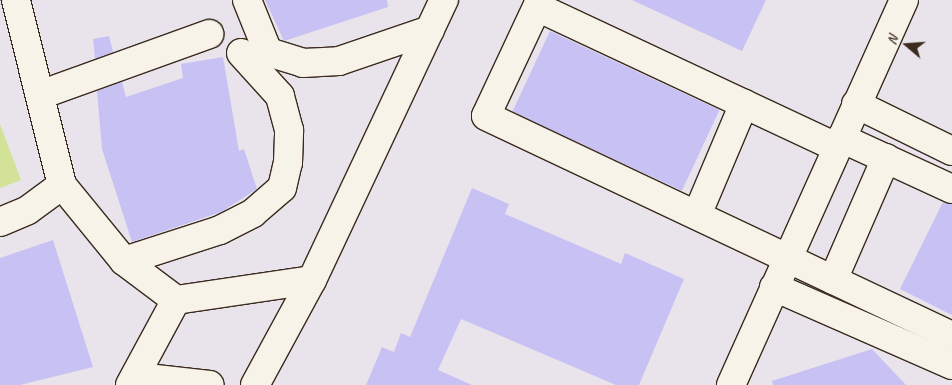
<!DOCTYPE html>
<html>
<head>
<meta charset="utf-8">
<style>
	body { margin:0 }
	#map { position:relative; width:952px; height:385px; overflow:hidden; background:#e9e4eb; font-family:Caveat,sans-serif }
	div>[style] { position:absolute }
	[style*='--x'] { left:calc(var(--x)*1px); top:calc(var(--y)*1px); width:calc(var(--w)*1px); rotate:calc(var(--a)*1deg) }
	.green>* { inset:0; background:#d2e296 }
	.building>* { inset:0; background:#c8c1f3; transform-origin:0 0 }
	.roads { filter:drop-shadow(1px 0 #3b2a1e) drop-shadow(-1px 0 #3b2a1e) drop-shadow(0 1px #3b2a1e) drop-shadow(0 -1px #3b2a1e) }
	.minor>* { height:28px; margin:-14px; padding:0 14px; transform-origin:14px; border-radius:14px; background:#f7f3e8 }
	span { translate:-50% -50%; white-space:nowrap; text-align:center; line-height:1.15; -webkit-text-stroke:4.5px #f7f3e8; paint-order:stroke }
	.north { position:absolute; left:882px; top:20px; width:50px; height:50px; -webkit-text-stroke:4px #f7f3e8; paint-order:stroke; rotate:288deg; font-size:14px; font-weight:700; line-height:20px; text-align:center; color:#3b2a1e }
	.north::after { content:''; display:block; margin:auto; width:18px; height:22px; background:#3b2a1e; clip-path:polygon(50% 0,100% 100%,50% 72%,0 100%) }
</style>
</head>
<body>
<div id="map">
	<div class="green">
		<div style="clip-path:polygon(0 124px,21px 180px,0 188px)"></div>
	</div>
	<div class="building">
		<div style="clip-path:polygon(265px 0,387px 0,388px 7px,284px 41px)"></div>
		<div style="clip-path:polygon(632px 0,766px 0,742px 51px)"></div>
		<div style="left:550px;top:31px;width:187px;height:89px;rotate:25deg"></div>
		<div style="clip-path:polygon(109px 36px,113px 52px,95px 59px,93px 39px)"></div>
		<div style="clip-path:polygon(223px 57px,239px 151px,244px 149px,257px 189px,221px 212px,132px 242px,102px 149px,97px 91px,122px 82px,126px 97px,183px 78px,181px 64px)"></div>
		<div style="clip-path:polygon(472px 188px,509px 204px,505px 214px,591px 251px,621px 264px,625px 253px,684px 279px,639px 385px,616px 385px,461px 319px,438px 370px,472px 385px,366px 385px,382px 347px,394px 352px,401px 333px,410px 337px)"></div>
		<div style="clip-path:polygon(943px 202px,952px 204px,952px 315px,900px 289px)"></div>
		<div style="clip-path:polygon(53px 240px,93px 367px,20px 385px,0 385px,0 258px)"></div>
		<div style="clip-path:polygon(872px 349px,906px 385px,773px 385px,772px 381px)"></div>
	</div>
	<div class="roads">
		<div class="minor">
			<div style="--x:247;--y:0;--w:56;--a:68"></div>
			<div style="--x:268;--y:52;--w:37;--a:17"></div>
			<div style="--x:303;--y:63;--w:36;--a:-3"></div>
			<div style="--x:339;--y:61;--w:96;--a:-18.8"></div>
			<div style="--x:40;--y:95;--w:180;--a:-19.8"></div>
			<div style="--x:856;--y:104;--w:107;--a:26.1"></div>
			<div style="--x:841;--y:138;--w:122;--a:24.7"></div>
			<div style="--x:836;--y:147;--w:330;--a:-154.9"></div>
			<div style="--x:537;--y:7;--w:120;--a:115.1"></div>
			<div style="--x:486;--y:116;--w:515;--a:25.27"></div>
			<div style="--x:62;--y:185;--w:98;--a:50.8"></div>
			<div style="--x:124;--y:261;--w:65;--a:36.9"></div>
			<div style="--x:176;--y:300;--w:137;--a:-8.4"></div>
			<div style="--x:697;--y:215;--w:121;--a:-67.1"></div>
			<div style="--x:0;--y:222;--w:30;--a:-23"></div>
			<div style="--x:28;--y:210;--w:42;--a:-36.3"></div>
			<div style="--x:62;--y:185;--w:191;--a:-104"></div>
			<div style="--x:124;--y:261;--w:101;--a:-17.9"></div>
			<div style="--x:220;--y:230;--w:37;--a:-27"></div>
			<div style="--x:253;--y:213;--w:38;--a:-41"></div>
			<div style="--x:282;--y:188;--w:26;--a:-77"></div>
			<div style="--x:288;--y:163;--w:33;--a:-88"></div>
			<div style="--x:289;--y:130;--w:35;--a:-105"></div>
			<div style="--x:280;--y:96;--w:58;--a:-132.2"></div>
			<div style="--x:833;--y:280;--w:133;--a:-66.5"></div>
			<div style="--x:774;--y:287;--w:194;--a:23.7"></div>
			<div style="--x:138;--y:377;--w:72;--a:6.3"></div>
			<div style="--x:130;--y:385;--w:97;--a:-61.6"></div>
			<div style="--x:255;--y:385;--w:119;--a:-61.5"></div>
			<div style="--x:312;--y:280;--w:310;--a:-64.8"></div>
			<div style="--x:731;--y:385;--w:422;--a:-65.8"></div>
		</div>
	</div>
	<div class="north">N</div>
</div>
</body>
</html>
